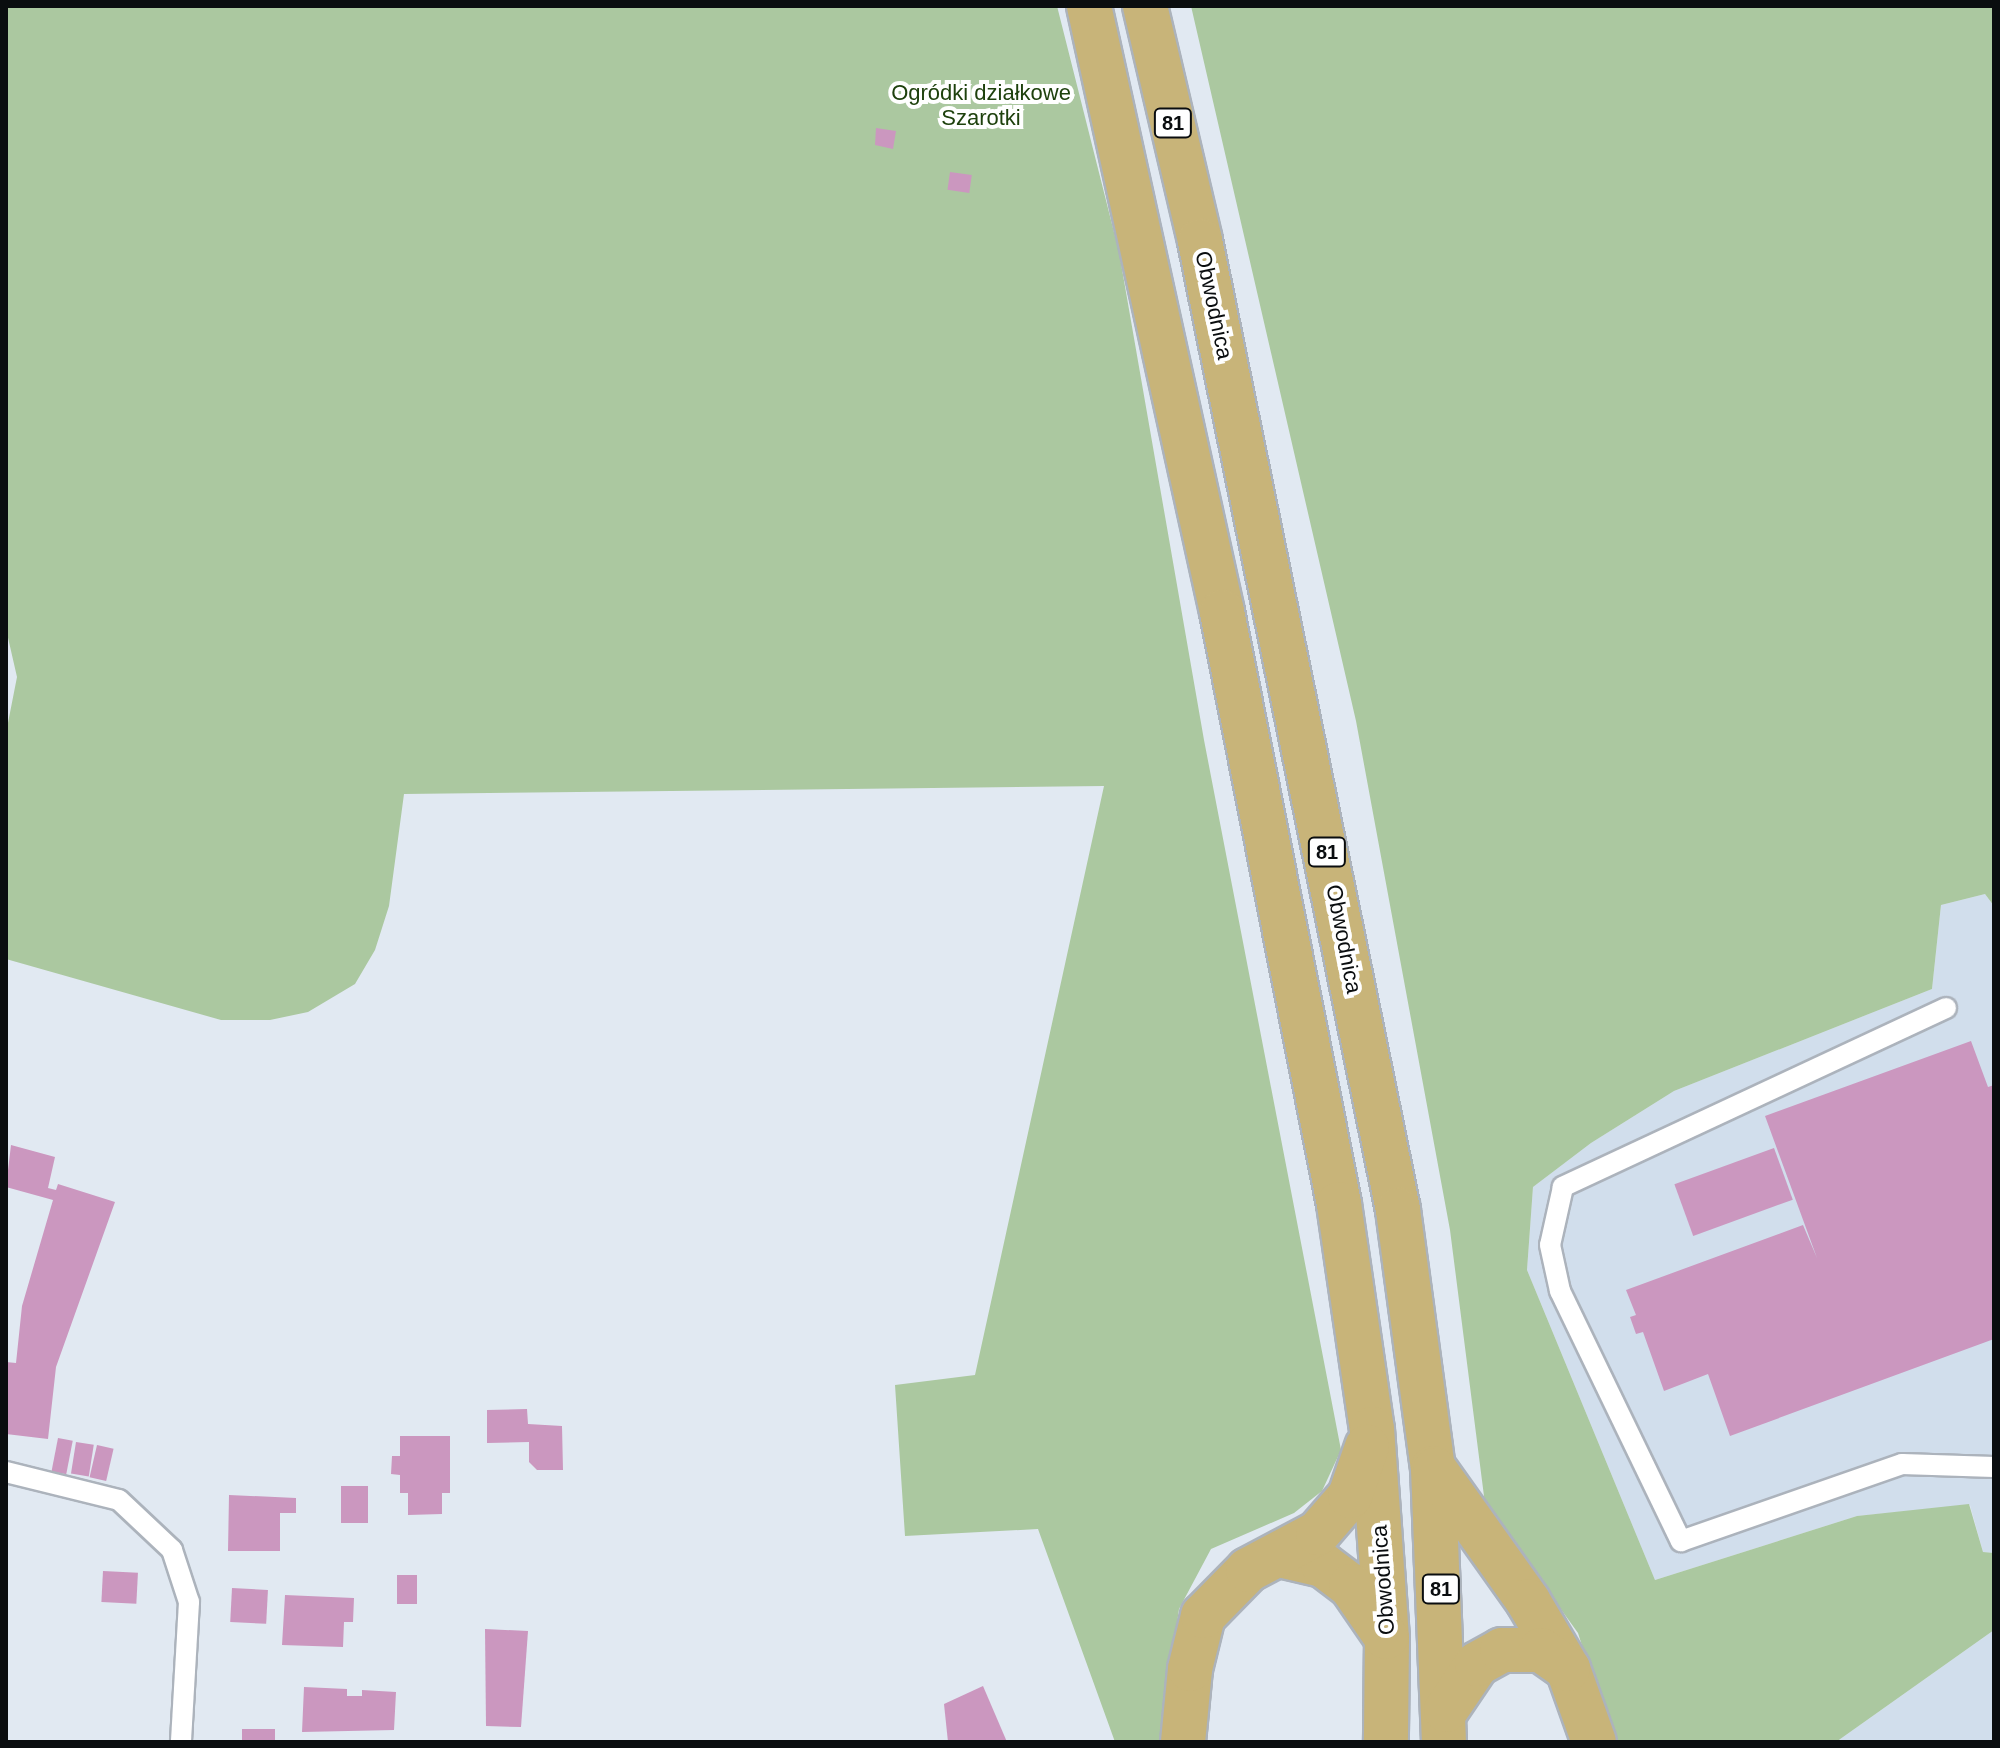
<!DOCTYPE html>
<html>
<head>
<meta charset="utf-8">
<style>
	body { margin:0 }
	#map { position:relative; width:2000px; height:1748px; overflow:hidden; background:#e1e9f2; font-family:Arial,sans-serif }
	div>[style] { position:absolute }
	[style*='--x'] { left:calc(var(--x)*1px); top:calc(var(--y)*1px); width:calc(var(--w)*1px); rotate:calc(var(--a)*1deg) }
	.built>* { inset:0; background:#d1deec }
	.green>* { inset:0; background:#abc8a0 }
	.building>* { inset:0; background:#cb97bf; transform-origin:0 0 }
	.roads { filter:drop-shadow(2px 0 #acb3bc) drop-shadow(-2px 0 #acb3bc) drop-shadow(0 2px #acb3bc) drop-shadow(0 -2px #acb3bc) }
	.service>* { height:20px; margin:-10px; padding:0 10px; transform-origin:10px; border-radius:10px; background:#fff }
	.primary>* { height:44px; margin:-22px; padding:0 22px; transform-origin:22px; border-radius:22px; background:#c8b479 }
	span { translate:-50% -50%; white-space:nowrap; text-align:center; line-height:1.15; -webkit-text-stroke:8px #fff; paint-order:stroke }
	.shield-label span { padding:2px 6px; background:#fff; border:2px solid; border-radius:6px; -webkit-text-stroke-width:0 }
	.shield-label { font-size:20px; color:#0a0d0f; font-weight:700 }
	.park-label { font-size:22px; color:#1e410d }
	.street-label { font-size:22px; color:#0a0d0f }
	.frame { position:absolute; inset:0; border:8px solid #0a0d0f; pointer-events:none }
</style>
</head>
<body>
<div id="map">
	<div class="built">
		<div style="clip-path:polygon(1985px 894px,1994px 906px,1994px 1553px,1983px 1552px,1970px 1505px,1857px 1516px,1655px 1580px,1527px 1270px,1533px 1187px,1591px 1143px,1674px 1091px,1932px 989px,1941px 905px)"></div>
		<div style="clip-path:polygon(1994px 1630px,1994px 1742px,1836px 1742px)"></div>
	</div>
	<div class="green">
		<div style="clip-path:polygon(6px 6px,1057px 6px,1119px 252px,1204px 740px,1341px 1450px,1322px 1491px,1294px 1513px,1211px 1549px,1179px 1609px,1160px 1742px,1115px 1742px,1038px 1529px,905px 1536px,895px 1385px,975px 1375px,1104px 786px,404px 794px,389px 906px,375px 950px,355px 984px,308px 1012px,270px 1020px,221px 1020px,6px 959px,6px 733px,17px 677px,6px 629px)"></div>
		<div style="clip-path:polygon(1191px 6px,1994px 6px,1994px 906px,1985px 894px,1941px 905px,1932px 989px,1674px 1091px,1591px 1143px,1533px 1187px,1527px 1270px,1655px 1580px,1857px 1516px,1969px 1504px,1983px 1552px,1994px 1553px,1994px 1630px,1836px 1742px,1613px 1742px,1578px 1633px,1485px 1504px,1450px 1230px,1356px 721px)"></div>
	</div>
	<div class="building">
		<div style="clip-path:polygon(876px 128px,896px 131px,893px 149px,875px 145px)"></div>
		<div style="left:950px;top:172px;width:22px;height:18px;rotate:8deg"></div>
		<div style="clip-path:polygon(1971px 1041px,1988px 1087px,1994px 1085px,1994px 1339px,1730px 1436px,1708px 1374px,1664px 1391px,1643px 1332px,1636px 1334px,1630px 1317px,1636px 1315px,1626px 1290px,1803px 1225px,1817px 1258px,1765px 1116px)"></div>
		<div style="clip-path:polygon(11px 1145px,55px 1157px,48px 1188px,56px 1190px,58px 1184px,115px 1202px,56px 1367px,48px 1439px,6px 1434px,6px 1362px,16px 1363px,22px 1306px,53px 1200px,6px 1187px)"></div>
		<div style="left:1774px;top:1148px;width:55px;height:106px;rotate:70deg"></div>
		<div style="clip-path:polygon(527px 1409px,528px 1424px,562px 1426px,563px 1470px,537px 1470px,529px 1462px,529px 1442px,487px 1443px,487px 1410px)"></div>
		<div style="clip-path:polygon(400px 1436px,450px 1436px,450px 1493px,442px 1493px,442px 1514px,408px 1515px,408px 1493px,400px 1493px,400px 1475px,391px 1474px,392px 1456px,400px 1456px)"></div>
		<div style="left:58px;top:1438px;width:15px;height:34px;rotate:11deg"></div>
		<div style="left:76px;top:1442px;width:18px;height:32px;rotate:9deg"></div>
		<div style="left:97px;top:1445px;width:17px;height:33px;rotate:13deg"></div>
		<div style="left:341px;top:1486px;width:27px;height:37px"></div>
		<div style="clip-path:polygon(229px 1495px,296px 1498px,296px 1513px,280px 1513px,280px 1551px,228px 1551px)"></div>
		<div style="left:103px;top:1571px;width:35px;height:31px;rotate:3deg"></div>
		<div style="left:397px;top:1575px;width:20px;height:29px"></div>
		<div style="left:232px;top:1588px;width:36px;height:34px;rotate:3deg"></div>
		<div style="clip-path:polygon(285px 1595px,354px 1598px,353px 1622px,344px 1622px,343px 1647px,282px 1645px)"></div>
		<div style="clip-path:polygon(485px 1629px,528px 1631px,521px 1727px,486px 1726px)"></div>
		<div style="clip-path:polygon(983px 1686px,1007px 1742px,948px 1742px,944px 1704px)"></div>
		<div style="clip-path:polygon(304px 1687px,347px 1689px,347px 1696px,362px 1696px,362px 1690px,396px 1692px,394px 1730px,302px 1732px)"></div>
		<div style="left:242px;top:1729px;width:33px;height:13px"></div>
	</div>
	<div class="roads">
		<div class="service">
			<div style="--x:1946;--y:1008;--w:423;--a:155"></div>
			<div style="--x:1563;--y:1187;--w:59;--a:102.6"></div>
			<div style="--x:1550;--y:1245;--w:47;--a:77.7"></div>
			<div style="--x:1560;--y:1291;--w:278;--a:64.2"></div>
			<div style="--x:1681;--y:1541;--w:234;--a:-19.2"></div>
			<div style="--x:1902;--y:1464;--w:92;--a:1.9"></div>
			<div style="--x:6;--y:1472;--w:116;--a:13.9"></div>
			<div style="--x:119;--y:1500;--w:73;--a:43.3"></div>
			<div style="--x:172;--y:1550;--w:55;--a:71.9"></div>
			<div style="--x:189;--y:1602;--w:140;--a:93.3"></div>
		</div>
		<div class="primary">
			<div style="--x:1089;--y:6;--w:620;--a:77.62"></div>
			<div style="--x:1222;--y:612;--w:603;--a:78.82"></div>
			<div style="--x:1339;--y:1204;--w:227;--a:81.7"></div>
			<div style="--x:1372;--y:1429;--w:210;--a:85.9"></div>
			<div style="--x:1387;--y:1638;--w:104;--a:90.6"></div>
			<div style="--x:1145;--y:6;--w:241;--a:76.8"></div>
			<div style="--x:1200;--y:241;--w:989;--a:78.45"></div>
			<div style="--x:1398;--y:1210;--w:260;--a:82.3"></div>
			<div style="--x:1433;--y:1468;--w:274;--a:87.7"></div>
			<div style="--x:1435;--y:1470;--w:161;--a:54.6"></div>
			<div style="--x:1528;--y:1601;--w:79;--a:59.5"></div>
			<div style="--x:1568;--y:1669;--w:77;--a:70.4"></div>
			<div style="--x:1280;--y:1555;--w:44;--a:13.1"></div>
			<div style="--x:1323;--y:1565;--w:35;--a:37"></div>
			<div style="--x:1351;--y:1586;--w:62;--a:55.5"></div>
			<div style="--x:1446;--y:1710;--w:55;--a:-56"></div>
			<div style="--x:1477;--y:1664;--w:29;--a:-29"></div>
			<div style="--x:1502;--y:1650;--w:39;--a:0"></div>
			<div style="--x:1541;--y:1650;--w:33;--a:35"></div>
			<div style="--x:1183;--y:1742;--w:73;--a:-84.5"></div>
			<div style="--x:1190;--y:1669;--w:55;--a:-76.2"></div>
			<div style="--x:1203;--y:1616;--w:64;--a:-45.6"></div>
			<div style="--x:1248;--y:1570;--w:79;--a:-27.9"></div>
			<div style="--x:1318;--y:1533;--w:49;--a:-49.1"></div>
			<div style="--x:1350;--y:1496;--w:52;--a:-70.9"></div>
		</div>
	</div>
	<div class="shield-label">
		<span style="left:1173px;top:123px">81</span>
		<span style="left:1327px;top:852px">81</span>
		<span style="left:1441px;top:1589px">81</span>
	</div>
	<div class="park-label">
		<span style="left:981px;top:105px">Ogródki działkowe<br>Szarotki</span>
	</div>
	<div class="street-label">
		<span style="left:1214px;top:305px;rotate:78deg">Obwodnica</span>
		<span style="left:1344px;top:939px;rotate:79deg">Obwodnica</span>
		<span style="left:1383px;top:1580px;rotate:-94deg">Obwodnica</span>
	</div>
	<div class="frame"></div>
</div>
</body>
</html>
